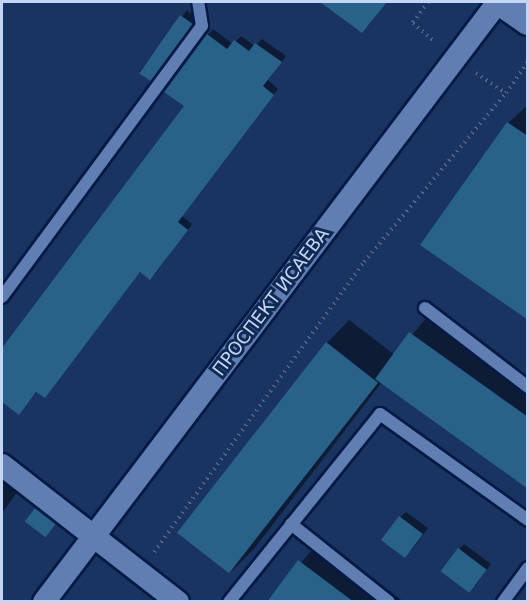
<!DOCTYPE html>
<html>
<head>
<meta charset="utf-8">
<style>
	body { margin:0 }
	#map { position:relative; width:529px; height:603px; overflow:hidden; background:#1a3462; font-family:"DejaVu Sans",sans-serif }
	div>[style] { position:absolute }
	[style*='--x'] { left:calc(var(--x)*1px); top:calc(var(--y)*1px); width:calc(var(--w)*1px); rotate:calc(var(--a)*1deg) }
	.shadow>* { inset:0; background:#0007; transform-origin:0 0 }
	.building>* { inset:0; background:#286289; transform-origin:0 0 }
	.path>* { height:4px; margin-top:-2px; transform-origin:0; background:repeating-linear-gradient(90deg,#4e658e 0 1.5px,transparent 0 6px) }
	.roads { filter:drop-shadow(2px 0 #031a45) drop-shadow(-2px 0 #031a45) drop-shadow(0 2px #031a45) drop-shadow(0 -2px #031a45) }
	.service>* { height:12px; margin:-6px; padding:0 6px; transform-origin:6px; border-radius:6px; background:#607eb1 }
	.minor>* { height:22px; margin:-11px; padding:0 11px; transform-origin:11px; border-radius:11px; background:#607eb1 }
	.tertiary>* { height:28px; margin:-14px; padding:0 14px; transform-origin:14px; border-radius:14px; background:#607eb1 }
	span { translate:-50% -50%; white-space:nowrap; text-align:center; line-height:1.15; -webkit-text-stroke:6px #102a56; paint-order:stroke }
	.street-label { font-size:18px; color:#c5d6f2 }
	.frame { position:absolute; inset:0; border:3px solid #c5d6f2; pointer-events:none }
</style>
</head>
<body>
<div id="map">
	<div class="shadow">
		<div style="clip-path:polygon(346px 2px,386px 2px,368px 26px,338px 13px)"></div>
		<div style="clip-path:polygon(187px 10px,197px 18px,156px 75px,139px 72px)"></div>
		<div style="clip-path:polygon(213px 29px,233px 44px,241px 36px,255px 46px,262px 39px,286px 56px,268px 80px,278px 89px,182px 216px,192px 224px,156px 273px,150px 278px,141px 271px,19px 413px,2px 400px,2px 351px,186px 106px,208px 35px)"></div>
		<div style="clip-path:polygon(528px 105px,528px 319px,422px 245px,508px 123px)"></div>
		<div style="clip-path:polygon(434px 309px,528px 377px,528px 487px,382px 382px,254px 549px,231px 572px,327px 343px,349px 320px,395px 355px)"></div>
		<div style="clip-path:polygon(2px 481px,17px 492px,2px 513px)"></div>
		<div style="left:41px;top:503px;width:24px;height:23px;rotate:38deg"></div>
		<div style="clip-path:polygon(406px 512px,428px 528px,411px 551px,400px 517px)"></div>
		<div style="clip-path:polygon(321px 539px,404px 602px,269px 601px)"></div>
		<div style="clip-path:polygon(464px 544px,491px 564px,475px 586px,459px 549px)"></div>
	</div>
	<div class="building">
		<div style="clip-path:polygon(320px 2px,387px 2px,362px 33px)"></div>
		<div style="left:180px;top:15px;width:16px;height:71px;rotate:35deg"></div>
		<div style="clip-path:polygon(207px 34px,227px 49px,234px 40px,249px 51px,255px 43px,282px 62px,263px 86px,274px 95px,178px 222px,188px 230px,150px 280px,140px 272px,45px 398px,36px 392px,19px 415px,2px 402px,2px 348px,184px 106px,164px 92px)"></div>
		<div style="clip-path:polygon(507px 122px,528px 136px,528px 320px,420px 245px)"></div>
		<div style="clip-path:polygon(409px 332px,528px 417px,528px 489px,375px 379px)"></div>
		<div style="left:326px;top:342px;width:66px;height:242px;rotate:38deg"></div>
		<div style="left:35px;top:508px;width:26px;height:17px;rotate:37deg"></div>
		<div style="left:399px;top:516px;width:30px;height:30px;rotate:37deg"></div>
		<div style="left:458px;top:548px;width:36px;height:29px;rotate:37deg"></div>
		<div style="clip-path:polygon(298px 560px,354px 602px,267px 602px)"></div>
	</div>
	<div class="path">
		<div style="--x:428;--y:2;--w:26;--a:126"></div>
		<div style="--x:413;--y:23;--w:30;--a:41"></div>
		<div style="--x:476;--y:73;--w:36;--a:34"></div>
		<div style="--x:506;--y:93;--w:38;--a:-55"></div>
		<div style="--x:154;--y:552;--w:358;--a:-54.1"></div>
		<div style="--x:364;--y:262;--w:221;--a:-50"></div>
	</div>
	<div class="roads">
		<div class="service">
			<div style="--x:2;--y:297;--w:337;--a:-53.6"></div>
			<div style="--x:202;--y:26;--w:24;--a:-99"></div>
			<div style="--x:425;--y:308;--w:130;--a:37.5"></div>
			<div style="--x:291;--y:524;--w:125;--a:38.5"></div>
			<div style="--x:229;--y:602;--w:241;--a:-51.2"></div>
			<div style="--x:380;--y:414;--w:182;--a:35.6"></div>
			<div style="--x:503;--y:602;--w:42;--a:-53.7"></div>
		</div>
		<div class="minor">
			<div style="--x:2;--y:465;--w:223;--a:37.9"></div>
			<div style="--x:44;--y:602;--w:752;--a:-52.89"></div>
		</div>
		<div class="tertiary">
			<div style="--x:501;--y:2;--w:33;--a:35"></div>
		</div>
	</div>
	<div class="street-label">
		<span style="left:271px;top:302px;rotate:-53deg">ПРОСПЕКТ ИСАЕВА</span>
	</div>
	<div class="frame"></div>
</div>
</body>
</html>
